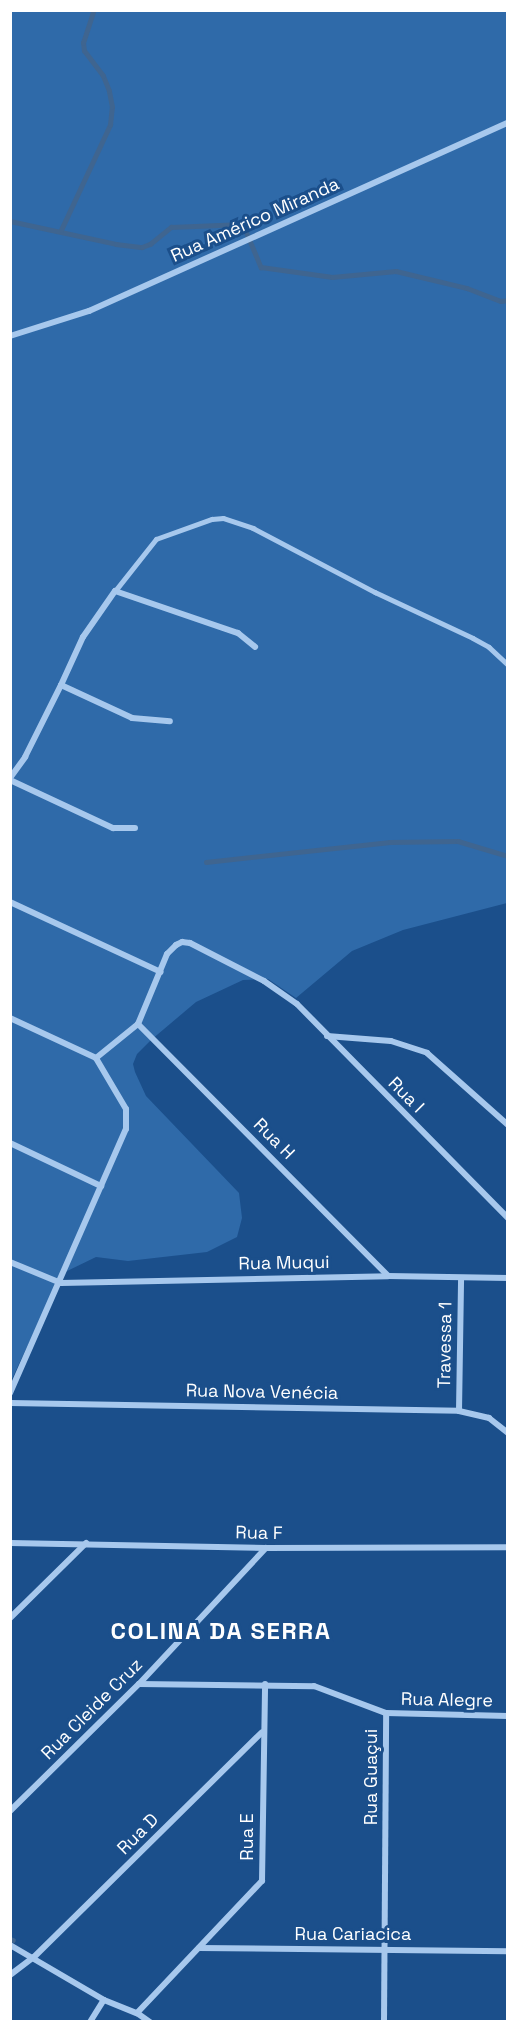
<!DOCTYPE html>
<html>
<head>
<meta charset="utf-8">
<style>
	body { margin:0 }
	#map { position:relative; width:518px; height:2032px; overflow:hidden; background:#1b4f8b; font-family:"Space Grotesk",sans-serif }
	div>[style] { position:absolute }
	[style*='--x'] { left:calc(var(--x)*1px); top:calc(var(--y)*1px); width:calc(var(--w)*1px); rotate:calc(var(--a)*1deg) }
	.green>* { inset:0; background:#2f6aa9 }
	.stream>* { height:4.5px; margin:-2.25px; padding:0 2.25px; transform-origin:2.25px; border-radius:2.25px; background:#3f6590 }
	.service>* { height:4.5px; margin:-2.25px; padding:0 2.25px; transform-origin:2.25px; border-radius:2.25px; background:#a7c8ed }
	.minor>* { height:6px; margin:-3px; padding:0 3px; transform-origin:3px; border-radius:3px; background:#a7c8ed }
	span { translate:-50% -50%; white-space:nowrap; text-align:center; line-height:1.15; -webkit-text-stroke:6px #1b4f8b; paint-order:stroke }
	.street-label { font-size:18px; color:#fff }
	.district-label { font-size:24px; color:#fff; font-weight:700; letter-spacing:1.5px }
	.frame { position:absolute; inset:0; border:12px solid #fff; pointer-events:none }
</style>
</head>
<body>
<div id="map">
	<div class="green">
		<div style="clip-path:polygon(11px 11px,507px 11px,507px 903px,403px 930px,352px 951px,296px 998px,268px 979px,243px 980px,196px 1002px,151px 1040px,137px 1054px,133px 1064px,135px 1072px,146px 1096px,239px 1193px,242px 1218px,237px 1237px,207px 1252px,128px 1261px,96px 1257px,61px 1274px,11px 1381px)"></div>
	</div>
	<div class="stream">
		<div style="--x:10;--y:221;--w:108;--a:12.2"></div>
		<div style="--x:116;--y:244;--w:26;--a:7"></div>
		<div style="--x:142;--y:247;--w:9;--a:-21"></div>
		<div style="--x:150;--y:244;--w:27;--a:-39"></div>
		<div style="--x:171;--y:227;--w:72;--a:-2.4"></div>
		<div style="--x:243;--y:224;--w:47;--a:67.3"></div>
		<div style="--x:261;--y:267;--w:72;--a:8"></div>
		<div style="--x:332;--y:277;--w:64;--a:-5.4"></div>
		<div style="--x:396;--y:271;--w:73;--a:13.5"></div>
		<div style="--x:467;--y:288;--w:36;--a:21"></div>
		<div style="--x:501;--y:301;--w:7;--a:-8"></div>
		<div style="--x:61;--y:230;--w:116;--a:-65"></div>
		<div style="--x:110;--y:125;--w:18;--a:-84"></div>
		<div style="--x:112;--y:107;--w:16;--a:-101"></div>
		<div style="--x:109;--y:91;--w:16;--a:-112"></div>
		<div style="--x:103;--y:76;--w:31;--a:-127"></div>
		<div style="--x:84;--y:51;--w:8;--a:-97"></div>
		<div style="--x:83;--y:43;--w:35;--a:-72"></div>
		<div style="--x:206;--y:862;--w:185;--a:-6.2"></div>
		<div style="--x:390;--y:842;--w:68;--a:-0.8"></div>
		<div style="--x:458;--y:841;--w:52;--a:16.7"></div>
		<div style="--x:10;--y:1939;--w:3;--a:18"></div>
	</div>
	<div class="service">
		<div style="--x:115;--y:591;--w:66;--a:-51.7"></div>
		<div style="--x:156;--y:539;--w:59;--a:-19.7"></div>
		<div style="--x:212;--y:519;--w:11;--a:-5"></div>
		<div style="--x:223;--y:518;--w:32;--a:18"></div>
		<div style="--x:253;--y:528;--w:138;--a:27.7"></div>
		<div style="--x:375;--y:592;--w:108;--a:25.1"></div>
		<div style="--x:473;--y:638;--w:18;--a:29"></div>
		<div style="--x:489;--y:647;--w:26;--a:43"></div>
	</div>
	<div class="minor">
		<div style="--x:10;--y:336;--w:83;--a:-17.6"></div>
		<div style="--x:89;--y:311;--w:459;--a:-24.2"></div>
		<div style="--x:61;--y:685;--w:78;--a:24.9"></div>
		<div style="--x:132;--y:718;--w:38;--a:5"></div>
		<div style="--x:10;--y:778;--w:26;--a:-54"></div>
		<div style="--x:25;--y:757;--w:80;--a:-63.4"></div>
		<div style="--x:61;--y:685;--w:53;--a:-65.4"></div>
		<div style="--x:83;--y:637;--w:56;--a:-55.2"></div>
		<div style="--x:115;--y:591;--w:130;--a:18.9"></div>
		<div style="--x:238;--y:633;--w:22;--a:39"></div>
		<div style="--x:10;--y:780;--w:114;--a:25"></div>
		<div style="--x:113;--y:828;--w:22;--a:0"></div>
		<div style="--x:10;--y:902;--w:166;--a:24.9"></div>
		<div style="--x:10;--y:1018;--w:95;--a:24.9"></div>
		<div style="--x:138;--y:1024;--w:355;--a:45.2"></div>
		<div style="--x:327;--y:1036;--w:64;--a:4.5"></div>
		<div style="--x:391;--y:1041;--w:38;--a:18"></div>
		<div style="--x:427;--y:1053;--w:108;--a:41.6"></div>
		<div style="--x:10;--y:1143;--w:101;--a:25.3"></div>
		<div style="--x:10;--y:1262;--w:55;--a:22.4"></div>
		<div style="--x:61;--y:1283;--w:327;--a:-1.2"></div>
		<div style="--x:388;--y:1276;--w:120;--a:1"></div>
		<div style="--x:10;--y:1393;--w:288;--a:-66.3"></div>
		<div style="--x:126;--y:1129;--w:20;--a:-90"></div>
		<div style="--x:126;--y:1109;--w:59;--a:-120.5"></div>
		<div style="--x:96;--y:1058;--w:54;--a:-39"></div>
		<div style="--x:138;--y:1024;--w:76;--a:-67.5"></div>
		<div style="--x:167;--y:954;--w:13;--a:-45"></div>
		<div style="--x:176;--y:945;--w:7;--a:-27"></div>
		<div style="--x:182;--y:942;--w:8;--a:7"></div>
		<div style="--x:190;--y:943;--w:83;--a:27.2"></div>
		<div style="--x:264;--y:981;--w:40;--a:34.9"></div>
		<div style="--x:297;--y:1004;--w:301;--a:45.4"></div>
		<div style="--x:10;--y:1403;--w:449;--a:1"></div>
		<div style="--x:459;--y:1411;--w:31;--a:13"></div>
		<div style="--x:489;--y:1418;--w:24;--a:38"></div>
		<div style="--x:459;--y:1411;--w:132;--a:-89.1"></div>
		<div style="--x:10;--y:1543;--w:256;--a:1.1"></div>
		<div style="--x:266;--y:1548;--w:242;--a:-0.2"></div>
		<div style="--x:10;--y:1618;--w:107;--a:-44.6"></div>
		<div style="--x:139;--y:1684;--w:175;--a:0.7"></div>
		<div style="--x:314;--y:1686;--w:77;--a:20.6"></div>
		<div style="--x:386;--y:1713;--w:122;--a:1.4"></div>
		<div style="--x:10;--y:1811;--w:181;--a:-44.6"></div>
		<div style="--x:139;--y:1684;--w:186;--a:-47"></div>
		<div style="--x:10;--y:1945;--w:109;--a:30.3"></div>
		<div style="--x:104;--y:2000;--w:35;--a:22"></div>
		<div style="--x:137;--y:2013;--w:16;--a:35"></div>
		<div style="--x:199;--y:1948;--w:309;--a:0.6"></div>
		<div style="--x:10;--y:1975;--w:30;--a:-37"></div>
		<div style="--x:34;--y:1957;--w:320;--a:-44.6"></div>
		<div style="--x:137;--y:2013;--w:182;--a:-46.6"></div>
		<div style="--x:262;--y:1881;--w:197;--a:-89.1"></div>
		<div style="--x:90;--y:2022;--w:26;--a:-58"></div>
		<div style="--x:384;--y:2022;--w:309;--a:-89.6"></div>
	</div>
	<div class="street-label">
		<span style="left:255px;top:220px;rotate:-24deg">Rua Américo Miranda</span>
		<span style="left:406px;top:1095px;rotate:45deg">Rua I</span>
		<span style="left:274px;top:1139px;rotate:45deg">Rua H</span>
		<span style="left:284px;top:1263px;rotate:-1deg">Rua Muqui</span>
		<span style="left:445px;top:1345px;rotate:-89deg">Travessa 1</span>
		<span style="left:262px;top:1392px;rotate:1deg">Rua Nova Venécia</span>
		<span style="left:259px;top:1533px;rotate:1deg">Rua F</span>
		<span style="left:447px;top:1700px;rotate:1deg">Rua Alegre</span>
		<span style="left:92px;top:1709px;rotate:-45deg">Rua Cleide Cruz</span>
		<span style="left:371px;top:1777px;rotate:-90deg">Rua Guaçui</span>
		<span style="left:138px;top:1834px;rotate:-45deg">Rua D</span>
		<span style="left:247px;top:1837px;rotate:-90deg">Rua E</span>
		<span style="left:353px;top:1934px">Rua Cariacica</span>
	</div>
	<div class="district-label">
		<span style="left:221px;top:1631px">COLINA DA SERRA</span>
	</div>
	<div class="frame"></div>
</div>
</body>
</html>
